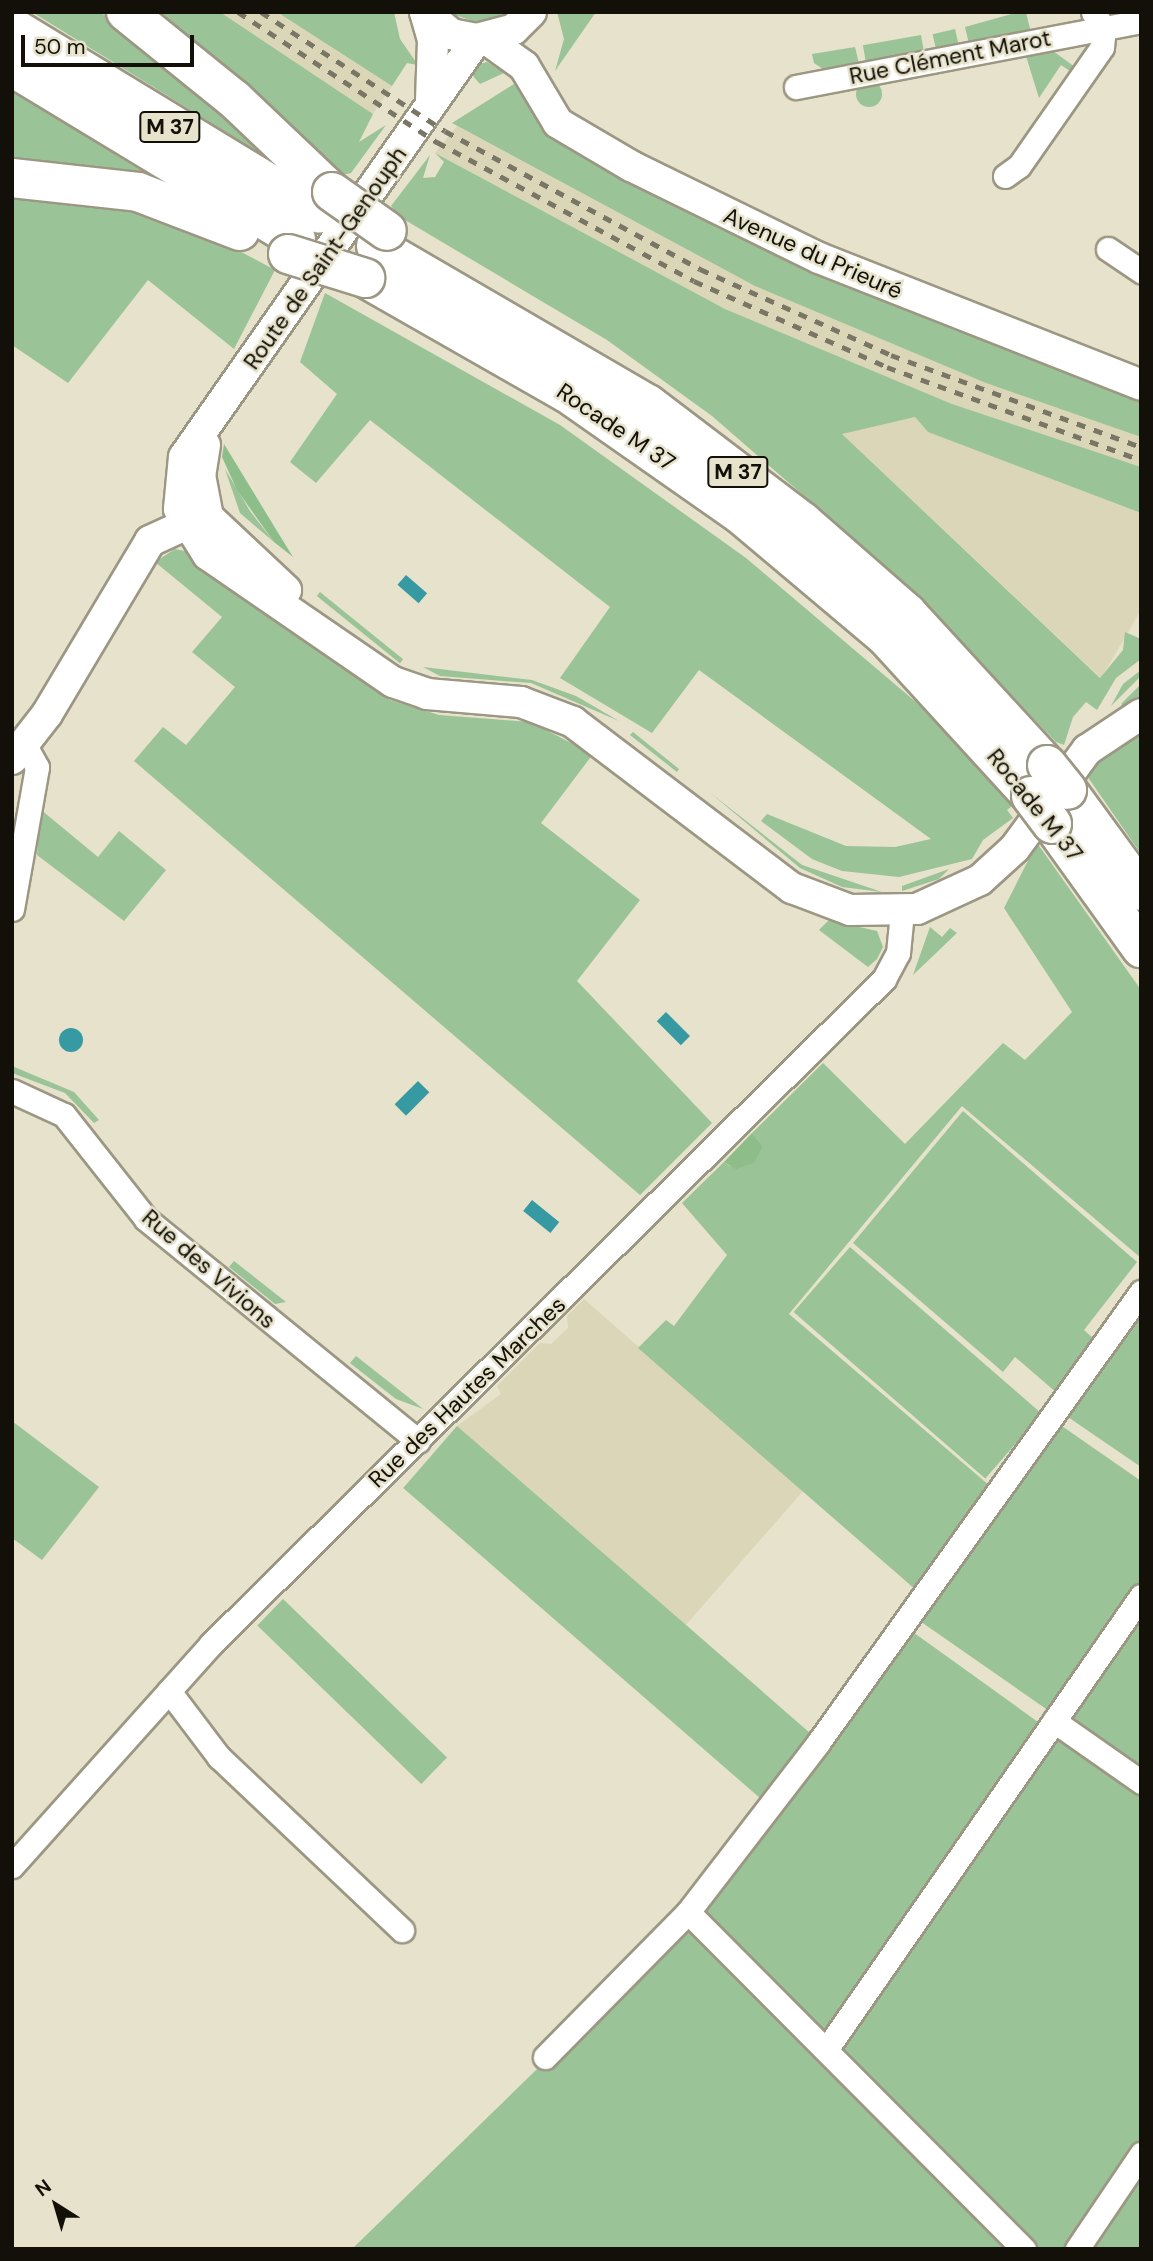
<!DOCTYPE html>
<html>
<head>
<meta charset="utf-8">
<style>
	body { margin:0 }
	#map { position:relative; width:1153px; height:2261px; overflow:hidden; background:#e6e2cb; font-family:"DM Sans",sans-serif }
	div>[style] { position:absolute }
	[style*='--x'] { left:calc(var(--x)*1px); top:calc(var(--y)*1px); width:calc(var(--w)*1px); rotate:calc(var(--a)*1deg) }
	.built>* { inset:0; background:#dcd6b8 }
	.green>* { inset:0; background:#9ac397; transform-origin:0 0 }
	.round { border-radius:50% }
	.forest>* { inset:0; background:#8dbe8a }
	.water>* { inset:0; background:#3799a2; transform-origin:0 0 }
	.roads { filter:drop-shadow(2px 0 #9c9783) drop-shadow(-2px 0 #9c9783) drop-shadow(0 2px #9c9783) drop-shadow(0 -2px #9c9783) }
	.minor>* { height:23px; margin:-11.5px; padding:0 11.5px; transform-origin:11.5px; border-radius:11.5px; background:#fff }
	.tertiary>* { height:30px; margin:-15px; padding:0 15px; transform-origin:15px; border-radius:15px; background:#fff }
	.trunk>* { height:38px; margin:-19px; padding:0 19px; transform-origin:19px; border-radius:19px; background:#fff }
	.rail>* { height:5px; margin-top:-2.5px; transform-origin:0; background:repeating-linear-gradient(90deg,#797666 0 9px,transparent 0 18px) }
	.bridges { filter:drop-shadow(2px 0 #9c9783) drop-shadow(-2px 0 #9c9783) drop-shadow(0 2px #9c9783) drop-shadow(0 -2px #9c9783) }
	.trunk-bridge>* { height:38px; margin:-19px; padding:0 19px; transform-origin:19px; border-radius:19px; background:#fff }
	span { translate:-50% -50%; white-space:nowrap; text-align:center; line-height:1.15; -webkit-text-stroke:5px #e6e2cb; paint-order:stroke }
	.shield-label span { padding:2px 5px; background:#e6e2cb; border:2px solid; border-radius:5px; -webkit-text-stroke-width:0 }
	.shield-label { font-size:21px; color:#121008; font-weight:700 }
	.street-label { font-size:23px; color:#121008 }
	.frame { position:absolute; inset:0; border:14px solid #121008; pointer-events:none }
	.north { position:absolute; left:21px; top:2170px; width:70px; height:70px; -webkit-text-stroke:5px #e6e2cb; paint-order:stroke; rotate:323deg; font-size:19px; font-weight:700; line-height:28px; text-align:center; color:#121008 }
	.north::after { content:''; display:block; margin:auto; width:24px; height:32px; background:#121008; clip-path:polygon(50% 0,100% 100%,50% 72%,0 100%) }
	.scale { position:absolute; left:21px; top:35px; width:173px; height:32px; box-sizing:border-box; border:4px solid #121008; border-top:0; padding-left:9px; font-size:21px; line-height:24px; white-space:nowrap; color:#121008; -webkit-text-stroke:5px #e6e2cb; paint-order:stroke }
</style>
</head>
<body>
<div id="map">
	<div class="built">
		<div style="clip-path:polygon(220px 12px,277px 12px,392px 86px,373px 114px)"></div>
		<div style="clip-path:polygon(457px 126px,755px 286px,986px 383px,1141px 437px,1141px 467px,952px 404px,725px 309px,435px 153px)"></div>
		<div style="clip-path:polygon(915px 417px,928px 432px,1141px 513px,1141px 610px,1101px 678px,841px 433px)"></div>
		<div style="clip-path:polygon(584px 1299px,803px 1491px,685px 1626px,457px 1426px,501px 1394px,497px 1386px,540px 1343px,551px 1344px,568px 1328px,567px 1316px)"></div>
	</div>
	<div class="green">
		<div style="clip-path:polygon(32px 12px,100px 12px,199px 83px,299px 177px)"></div>
		<div style="clip-path:polygon(156px 12px,220px 12px,373px 114px,359px 142px,386px 125px,351px 173px,338px 176px)"></div>
		<div style="clip-path:polygon(277px 12px,394px 12px,400px 39px,418px 65px,407px 63px,392px 86px)"></div>
		<div style="clip-path:polygon(446px 12px,508px 12px,479px 23px)"></div>
		<div style="clip-path:polygon(557px 12px,596px 12px,555px 71px,564px 39px)"></div>
		<div style="clip-path:polygon(1019px 12px,1026px 12px,1031px 33px,969px 44px,965px 27px)"></div>
		<div style="left:955px;top:29px;width:17px;height:23px;rotate:77deg"></div>
		<div style="left:921px;top:35px;width:17px;height:59px;rotate:80deg"></div>
		<div style="clip-path:polygon(855px 47px,859px 64px,823px 69px,814px 63px,812px 54px)"></div>
		<div style="clip-path:polygon(1053px 51px,1079px 70px,1076px 75px,1061px 65px,1039px 98px,1026px 56px)"></div>
		<div style="clip-path:polygon(487px 62px,504px 73px,480px 84px,466px 68px)"></div>
		<div class="round" style="left:856px;top:81px;width:26px;height:26px"></div>
		<div style="clip-path:polygon(514px 84px,546px 128px,1141px 396px,1141px 437px,986px 383px,755px 286px,452px 123px)"></div>
		<div style="clip-path:polygon(12px 88px,119px 157px,157px 180px,12px 168px)"></div>
		<div style="clip-path:polygon(435px 153px,725px 309px,952px 404px,1141px 467px,1141px 513px,928px 432px,915px 417px,842px 434px,1100px 678px,1123px 650px,1125px 632px,1141px 639px,1141px 659px,1116px 678px,1097px 710px,1086px 702px,1073px 717px,1064px 745px,1056px 742px,902px 581px,712px 416px,607px 340px,400px 217px,391px 206px,430px 155px,423px 178px,435px 177px,444px 162px)"></div>
		<div style="clip-path:polygon(12px 194px,107px 201px,230px 246px,275px 270px,234px 349px,148px 280px,68px 383px,12px 345px)"></div>
		<div style="clip-path:polygon(325px 293px,560px 425px,746px 558px,930px 714px,1012px 806px,1007px 810px,1013px 818px,983px 840px,972px 859px,899px 877px,842px 871px,812px 859px,761px 821px,767px 814px,846px 846px,895px 847px,931px 839px,699px 670px,652px 733px,560px 678px,610px 607px,370px 420px,316px 483px,290px 462px,337px 394px,300px 362px)"></div>
		<div style="clip-path:polygon(225px 469px,250px 511px,274px 542px,240px 513px)"></div>
		<div style="clip-path:polygon(175px 549px,190px 552px,390px 700px,439px 715px,530px 722px,593px 754px,541px 823px,640px 900px,577px 981px,712px 1123px,640px 1195px,134px 761px,163px 727px,186px 745px,235px 687px,192px 652px,222px 617px,155px 562px)"></div>
		<div style="left:320px;top:592px;width:107px;height:5px;rotate:39deg"></div>
		<div style="clip-path:polygon(423px 667px,532px 680px,576px 696px,619px 721px,531px 683px,440px 676px)"></div>
		<div style="clip-path:polygon(1141px 670px,1141px 676px,1111px 706px,1123px 684px)"></div>
		<div style="clip-path:polygon(1141px 684px,1141px 699px,1120px 710px,1122px 703px)"></div>
		<div style="clip-path:polygon(1141px 731px,1141px 854px,1085px 773px)"></div>
		<div style="clip-path:polygon(633px 732px,679px 769px,677px 772px,630px 735px)"></div>
		<div style="clip-path:polygon(708px 791px,802px 865px,882px 892px,842px 887px,800px 868px)"></div>
		<div style="clip-path:polygon(40px 809px,98px 857px,119px 831px,166px 870px,124px 921px,37px 855px)"></div>
		<div style="clip-path:polygon(1037px 843px,1141px 990px,1141px 1258px,962px 1106px,789px 1314px,990px 1486px,916px 1590px,638px 1348px,666px 1320px,674px 1326px,727px 1255px,682px 1203px,724px 1162px,730px 1166px,763px 1146px,752px 1133px,823px 1063px,905px 1144px,1003px 1043px,1025px 1060px,1072px 1012px,1004px 908px)"></div>
		<div style="clip-path:polygon(949px 869px,939px 879px,902px 891px,902px 886px)"></div>
		<div style="clip-path:polygon(829px 920px,877px 931px,883px 947px,877px 959px,868px 967px,819px 930px)"></div>
		<div style="clip-path:polygon(930px 927px,942px 937px,950px 928px,957px 933px,913px 975px)"></div>
		<div style="clip-path:polygon(12px 1066px,74px 1092px,99px 1120px,94px 1123px,65px 1093px,12px 1073px)"></div>
		<div style="clip-path:polygon(963px 1111px,1137px 1262px,1084px 1330px,1094px 1339px,1057px 1393px,1015px 1357px,1003px 1372px,853px 1243px)"></div>
		<div style="left:850px;top:1247px;width:254px;height:86px;rotate:41deg"></div>
		<div style="clip-path:polygon(234px 1261px,286px 1302px,275px 1304px,229px 1267px)"></div>
		<div style="clip-path:polygon(1141px 1311px,1141px 1467px,1065px 1415px)"></div>
		<div style="clip-path:polygon(356px 1356px,417px 1404px,423px 1409px,396px 1399px,350px 1363px)"></div>
		<div style="clip-path:polygon(12px 1421px,99px 1487px,42px 1560px,12px 1538px)"></div>
		<div style="clip-path:polygon(1059px 1424px,1141px 1481px,1141px 1584px,1052px 1713px,917px 1619px)"></div>
		<div style="left:457px;top:1426px;width:475px;height:82px;rotate:41deg"></div>
		<div style="left:283px;top:1599px;width:228px;height:37px;rotate:44deg"></div>
		<div style="clip-path:polygon(1141px 1616px,1141px 1770px,1072px 1716px)"></div>
		<div style="clip-path:polygon(910px 1630px,1141px 1796px,1141px 2249px,352px 2249px,673px 1937px)"></div>
	</div>
	<div class="forest">
		<div style="clip-path:polygon(224px 444px,277px 531px,293px 557px,274px 542px,237px 490px,222px 457px)"></div>
		<div style="clip-path:polygon(752px 1133px,763px 1146px,754px 1163px,736px 1169px,724px 1162px)"></div>
	</div>
	<div class="water">
		<div style="left:406px;top:575px;width:28px;height:13px;rotate:41deg"></div>
		<div style="left:666px;top:1012px;width:34px;height:13px;rotate:45deg"></div>
		<div class="round" style="left:59px;top:1028px;width:24px;height:24px"></div>
		<div style="left:418px;top:1081px;width:16px;height:33px;rotate:45deg"></div>
		<div style="left:532px;top:1200px;width:35px;height:14px;rotate:39deg"></div>
	</div>
	<div class="roads">
		<div class="minor">
			<div style="--x:796;--y:87;--w:351;--a:-10.8"></div>
			<div style="--x:1005;--y:176;--w:17;--a:-36"></div>
			<div style="--x:1019;--y:166;--w:145;--a:-55.1"></div>
			<div style="--x:1102;--y:47;--w:19;--a:-84"></div>
			<div style="--x:1104;--y:28;--w:19;--a:-125"></div>
			<div style="--x:1108;--y:249;--w:40;--a:34"></div>
			<div style="--x:12;--y:909;--w:144;--a:-80"></div>
			<div style="--x:37;--y:767;--w:25;--a:-119"></div>
			<div style="--x:12;--y:1091;--w:57;--a:24.8"></div>
			<div style="--x:64;--y:1115;--w:132;--a:51.7"></div>
			<div style="--x:146;--y:1219;--w:351;--a:39.2"></div>
			<div style="--x:169;--y:1691;--w:83;--a:52.9"></div>
			<div style="--x:219;--y:1757;--w:252;--a:43.4"></div>
			<div style="--x:1054;--y:1721;--w:106;--a:35"></div>
			<div style="--x:12;--y:1866;--w:298;--a:-48.1"></div>
			<div style="--x:211;--y:1644;--w:946;--a:-44.66"></div>
			<div style="--x:884;--y:979;--w:30;--a:-62"></div>
			<div style="--x:898;--y:953;--w:41;--a:-84.4"></div>
			<div style="--x:688;--y:1912;--w:476;--a:45.1"></div>
			<div style="--x:828;--y:2047;--w:549;--a:-55.24"></div>
			<div style="--x:545;--y:2057;--w:204;--a:-45.4"></div>
			<div style="--x:688;--y:1912;--w:213;--a:-52.4"></div>
			<div style="--x:818;--y:1743;--w:555;--a:-54.39"></div>
			<div style="--x:1077;--y:2249;--w:115;--a:-56"></div>
		</div>
		<div class="tertiary">
			<div style="--x:425;--y:12;--w:34;--a:40"></div>
			<div style="--x:451;--y:34;--w:26;--a:11"></div>
			<div style="--x:477;--y:39;--w:38;--a:-15"></div>
			<div style="--x:514;--y:29;--w:24;--a:-45"></div>
			<div style="--x:425;--y:12;--w:29;--a:74"></div>
			<div style="--x:433;--y:40;--w:60;--a:91.9"></div>
			<div style="--x:485;--y:38;--w:48;--a:35.7"></div>
			<div style="--x:524;--y:66;--w:66;--a:59.2"></div>
			<div style="--x:558;--y:123;--w:85;--a:30.5"></div>
			<div style="--x:631;--y:166;--w:209;--a:26.1"></div>
			<div style="--x:819;--y:258;--w:346;--a:21.5"></div>
			<div style="--x:477;--y:39;--w:510;--a:125.03"></div>
			<div style="--x:184;--y:457;--w:52;--a:95.5"></div>
			<div style="--x:179;--y:509;--w:54;--a:57.8"></div>
			<div style="--x:208;--y:555;--w:224;--a:34.5"></div>
			<div style="--x:393;--y:682;--w:36;--a:19"></div>
			<div style="--x:427;--y:694;--w:94;--a:4.9"></div>
			<div style="--x:521;--y:702;--w:56;--a:21"></div>
			<div style="--x:573;--y:722;--w:275;--a:37.2"></div>
			<div style="--x:792;--y:888;--w:62;--a:20.8"></div>
			<div style="--x:850;--y:910;--w:67;--a:-0.9"></div>
			<div style="--x:917;--y:909;--w:69;--a:-24.7"></div>
			<div style="--x:980;--y:880;--w:47;--a:-42.4"></div>
			<div style="--x:1015;--y:848;--w:122;--a:-53.7"></div>
			<div style="--x:1087;--y:750;--w:65;--a:-33.7"></div>
			<div style="--x:205;--y:445;--w:30;--a:99"></div>
			<div style="--x:200;--y:475;--w:43;--a:79.2"></div>
			<div style="--x:208;--y:517;--w:107;--a:43.1"></div>
			<div style="--x:12;--y:759;--w:57;--a:-52.1"></div>
			<div style="--x:47;--y:714;--w:201;--a:-59.2"></div>
			<div style="--x:150;--y:541;--w:55;--a:-24.7"></div>
		</div>
		<div class="trunk">
			<div style="--x:126;--y:12;--w:139;--a:38.9"></div>
			<div style="--x:234;--y:99;--w:135;--a:43.5"></div>
			<div style="--x:12;--y:27;--w:359;--a:31.3"></div>
			<div style="--x:12;--y:67;--w:332;--a:31.2"></div>
			<div style="--x:12;--y:178;--w:127;--a:6.3"></div>
			<div style="--x:138;--y:192;--w:109;--a:20.9"></div>
			<div style="--x:376;--y:246;--w:315;--a:30.2"></div>
			<div style="--x:648;--y:404;--w:195;--a:37.3"></div>
			<div style="--x:803;--y:522;--w:138;--a:41.2"></div>
			<div style="--x:907;--y:613;--w:207;--a:47.4"></div>
			<div style="--x:365;--y:278;--w:232;--a:29.7"></div>
			<div style="--x:567;--y:393;--w:211;--a:35"></div>
			<div style="--x:740;--y:514;--w:191;--a:40.1"></div>
			<div style="--x:886;--y:637;--w:215;--a:47.6"></div>
			<div style="--x:1067;--y:790;--w:125;--a:53.8"></div>
			<div style="--x:1052;--y:824;--w:153;--a:54.3"></div>
		</div>
	</div>
	<div class="rail">
		<div style="--x:238;--y:12;--w:238;--a:33.2"></div>
		<div style="--x:437;--y:142;--w:292;--a:28.4"></div>
		<div style="--x:694;--y:281;--w:211;--a:24"></div>
		<div style="--x:887;--y:367;--w:270;--a:20.1"></div>
		<div style="--x:261;--y:12;--w:219;--a:32.9"></div>
		<div style="--x:445;--y:131;--w:290;--a:28.4"></div>
		<div style="--x:700;--y:269;--w:209;--a:24.2"></div>
		<div style="--x:891;--y:355;--w:266;--a:20.2"></div>
	</div>
	<div class="bridges">
		<div class="trunk-bridge">
			<div style="--x:332;--y:192;--w:67;--a:35.3"></div>
			<div style="--x:288;--y:254;--w:81;--a:17.3"></div>
			<div style="--x:1047;--y:765;--w:32;--a:51"></div>
			<div style="--x:1031;--y:796;--w:35;--a:53"></div>
		</div>
	</div>
	<div class="shield-label">
		<span style="left:170px;top:127px">M 37</span>
		<span style="left:738px;top:472px">M 37</span>
	</div>
	<div class="street-label">
		<span style="left:950px;top:57px;rotate:-11deg">Rue Clément Marot</span>
		<span style="left:813px;top:253px;rotate:24deg">Avenue du Prieuré</span>
		<span style="left:325px;top:258px;rotate:-55deg">Route de Saint-Genouph</span>
		<span style="left:616px;top:427px;rotate:34deg">Rocade M 37</span>
		<span style="left:1035px;top:805px;rotate:51deg">Rocade M 37</span>
		<span style="left:209px;top:1269px;rotate:41deg">Rue des Vivions</span>
		<span style="left:467px;top:1392px;rotate:-44deg">Rue des Hautes Marches</span>
	</div>
	<div class="frame"></div>
	<div class="north">N</div>
	<div class="scale">50 m</div>
</div>
</body>
</html>
